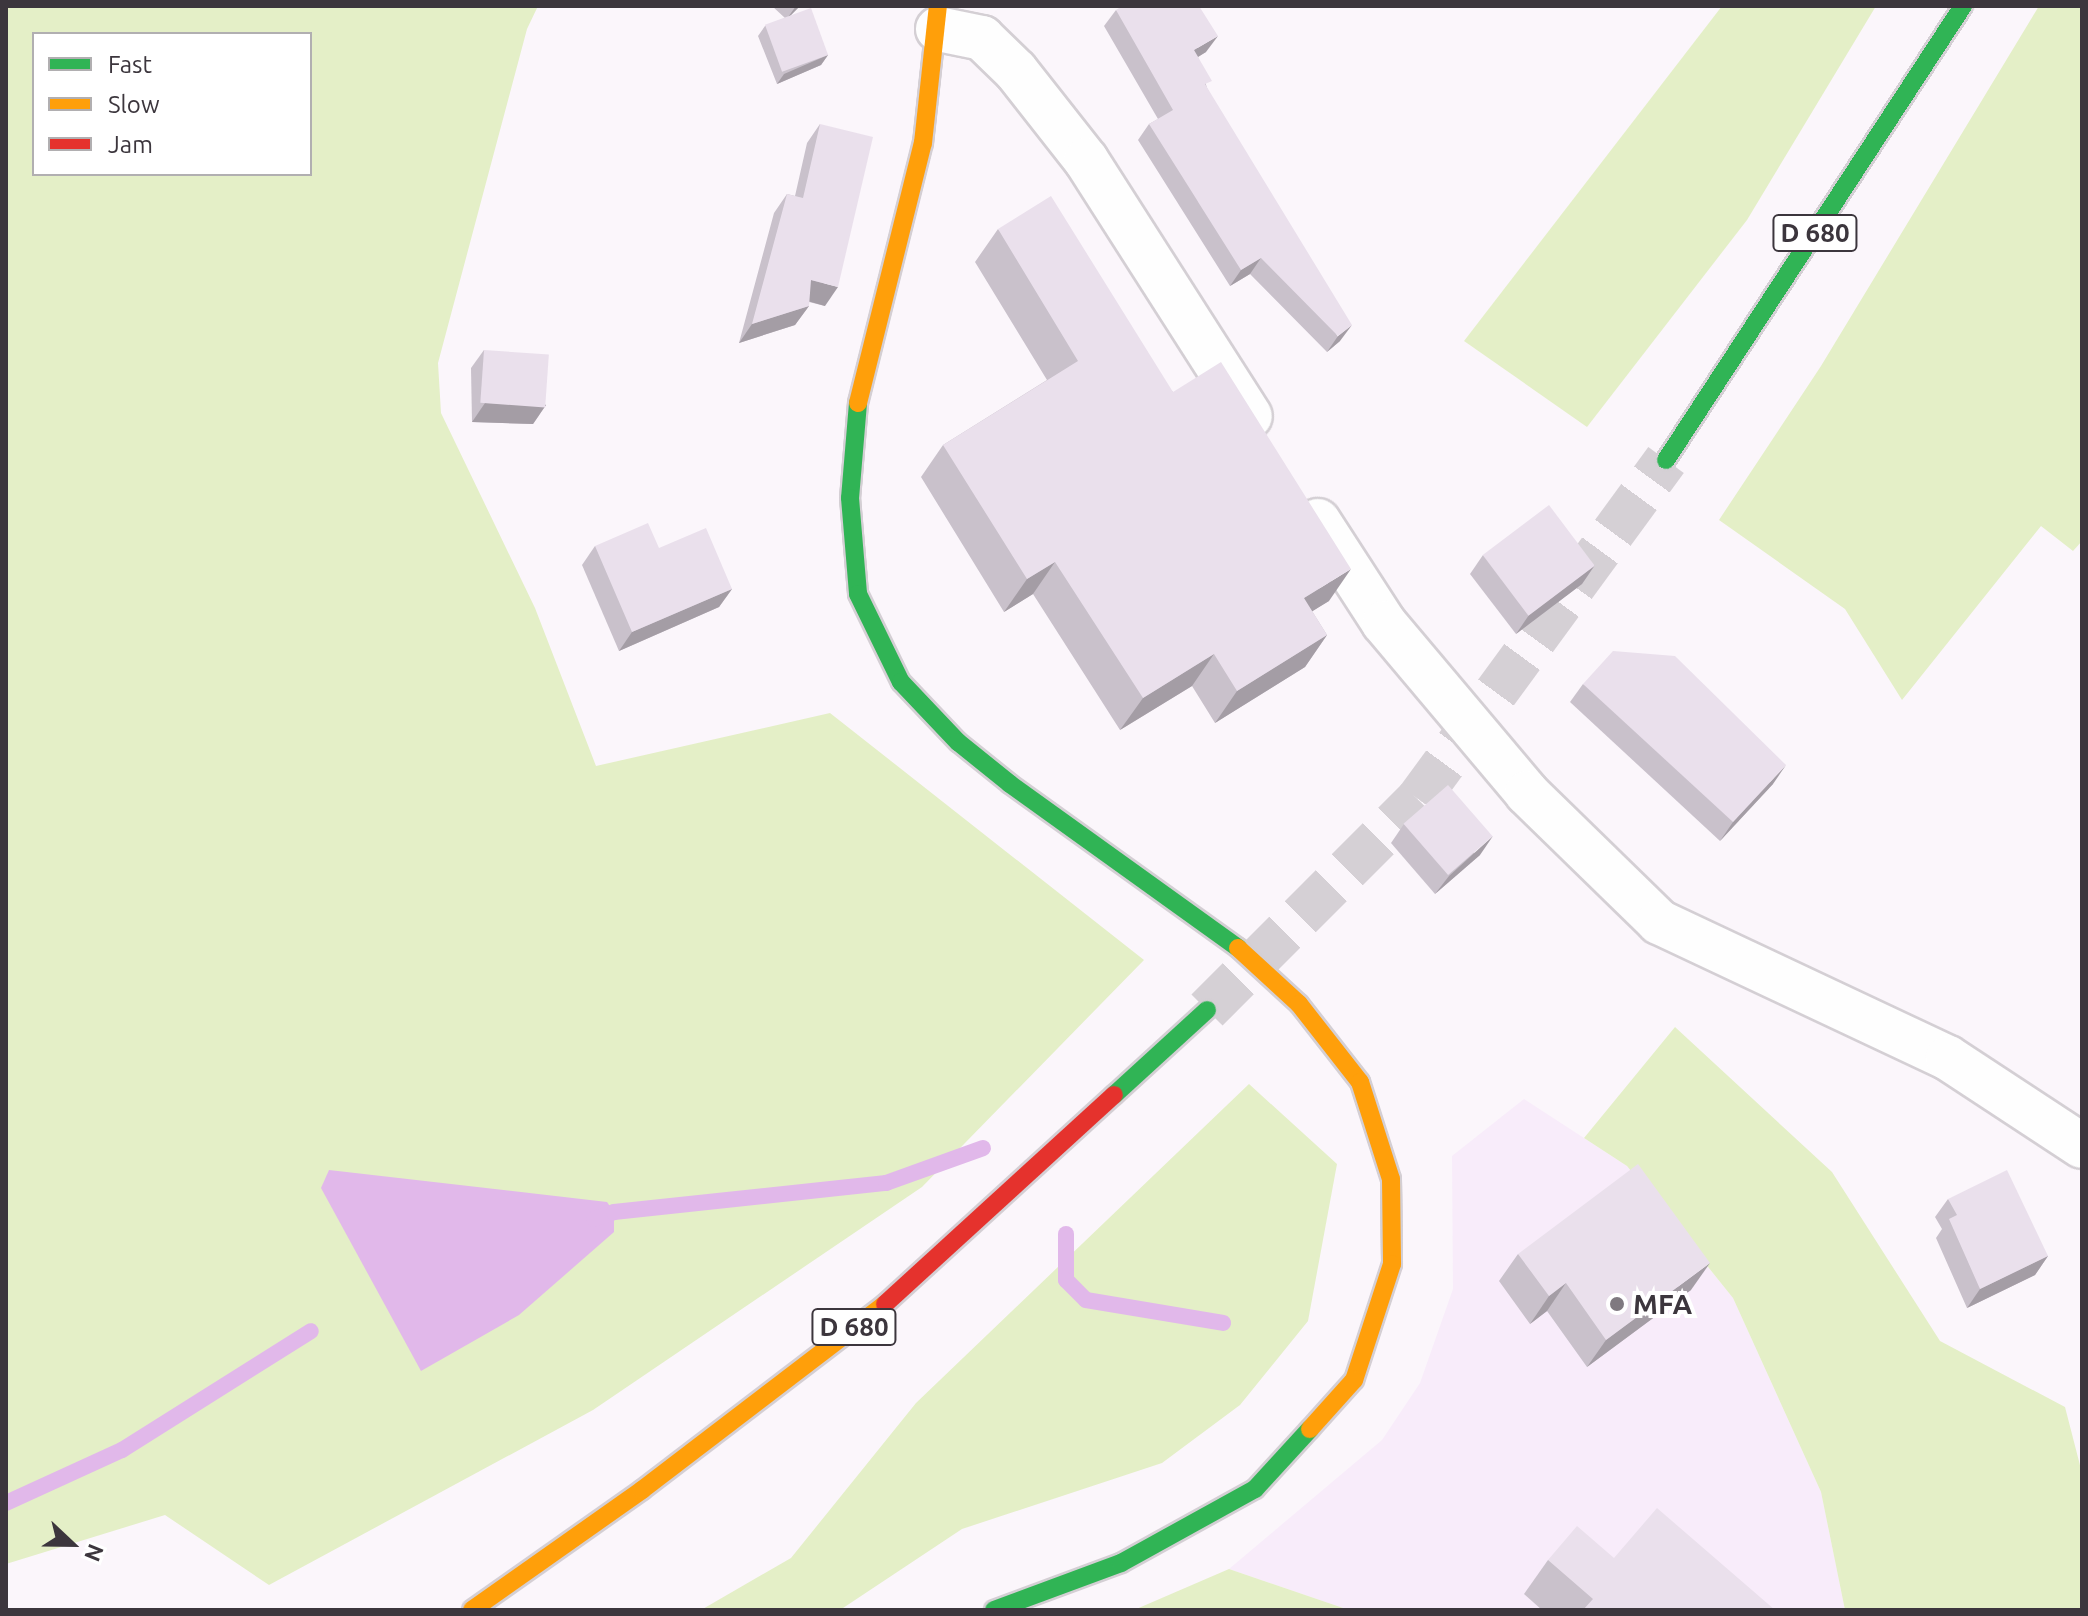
<!DOCTYPE html>
<html>
<head>
<meta charset="utf-8">
<style>
	body { margin:0 }
	#map { position:relative; width:2088px; height:1616px; overflow:hidden; background:#fbf6fb; font-family:Ubuntu,sans-serif }
	div>[style] { position:absolute }
	[style*='--x'] { left:calc(var(--x)*1px); top:calc(var(--y)*1px); width:calc(var(--w)*1px); rotate:calc(var(--a)*1deg) }
	.built>* { inset:0; background:#f8ecfa }
	.green>* { inset:0; background:#e4efc7 }
	.water>* { inset:0; background:#e1b8ea }
	.stream>* { height:16px; margin:-8px; padding:0 8px; transform-origin:8px; border-radius:8px; background:#e1b8ea }
	.primary-tunnel>* { height:44px; margin-top:-22px; transform-origin:0; background:repeating-linear-gradient(90deg,#d5d0d5 0 44px,transparent 0 66px) }
	.roads { filter:drop-shadow(2px 0 #d4cfd4) drop-shadow(-2px 0 #d4cfd4) drop-shadow(0 2px #d4cfd4) drop-shadow(0 -2px #d4cfd4) }
	.street>* { height:44px; margin:-22px; padding:0 22px; transform-origin:22px; border-radius:22px; background:#fefefe }
	.fast>* { height:18px; margin:-9px; padding:0 9px; transform-origin:9px; border-radius:9px; background:#30b455 }
	.slow>* { height:18px; margin:-9px; padding:0 9px; transform-origin:9px; border-radius:9px; background:#ff9f0a }
	.jam>* { height:18px; margin:-9px; padding:0 9px; transform-origin:9px; border-radius:9px; background:#e5322d }
	.wall>* { inset:0; background:#c9c1cb }
	.shaded-wall>* { inset:0; background:#a49da5 }
	.building>* { inset:0; background:#eae0ec; transform-origin:0 0 }
	.dots>* { width:22px; height:22px; translate:-50% -50%; box-sizing:border-box; border:4px solid #fff; border-radius:50% }
	span { translate:-50% -50%; white-space:nowrap; text-align:center; line-height:1.15; -webkit-text-stroke:8px #fff; paint-order:stroke }
	.shield-label span { padding:2px 6px; background:#fff; border:2px solid; border-radius:6px; -webkit-text-stroke-width:0 }
	.shield-label { font-size:26px; color:#3c363d; font-weight:700 }
	.poi-label { font-size:28px; color:#3c363d; font-weight:700 }
	.left { translate:0 -50%; text-align:left }
	.frame { position:absolute; inset:0; border:8px solid #3c363d; pointer-events:none }
	.legend { position:absolute; left:32px; top:32px; width:280px; height:144px; box-sizing:border-box; background:#fff; border:2px solid #b1afb1; margin:0; padding:10px 14px; list-style:none; font-size:24px; color:#3c363d }
	.legend li { display:flex; align-items:center; gap:16px; height:40px }
	.legend b { width:40px; border:2px solid #b1afb1 }
	.north { position:absolute; left:32px; top:1504px; width:80px; height:80px; -webkit-text-stroke:6px #fff; paint-order:stroke; rotate:112deg; font-size:22px; font-weight:700; line-height:32px; text-align:center; color:#3c363d }
	.north::after { content:''; display:block; margin:auto; width:28px; height:36px; background:#3c363d; clip-path:polygon(50% 0,100% 100%,50% 72%,0 100%) }
</style>
</head>
<body>
<div id="map">
	<div class="built">
		<div style="clip-path:polygon(1524px 1099px,1627px 1166px,1733px 1298px,1821px 1492px,1845px 1610px,1349px 1610px,1229px 1569px,1382px 1440px,1420px 1383px,1453px 1289px,1452px 1156px)"></div>
	</div>
	<div class="green">
		<div style="clip-path:polygon(evenodd,6px 6px,538px 6px,527px 29px,438px 363px,441px 413px,535px 608px,596px 766px,830px 713px,1144px 960px,922px 1187px,593px 1410px,269px 1585px,165px 1515px,6px 1564px,6px 6px,34px 34px,310px 34px,310px 174px,34px 174px,34px 34px)"></div>
		<div style="clip-path:polygon(1722px 6px,1876px 6px,1747px 220px,1587px 427px,1464px 341px)"></div>
		<div style="clip-path:polygon(2039px 6px,2082px 6px,2082px 541px,2073px 551px,2041px 526px,1902px 700px,1845px 609px,1719px 520px,1821px 366px)"></div>
		<div style="clip-path:polygon(1675px 1027px,1832px 1172px,1940px 1341px,2065px 1407px,2082px 1473px,2082px 1610px,1845px 1610px,1821px 1492px,1733px 1298px,1627px 1166px,1584px 1138px)"></div>
		<div style="clip-path:polygon(1249px 1084px,1337px 1164px,1308px 1321px,1240px 1405px,1162px 1463px,962px 1529px,840px 1610px,701px 1610px,791px 1558px,916px 1403px)"></div>
		<div style="clip-path:polygon(1229px 1569px,1349px 1610px,1134px 1610px)"></div>
	</div>
	<div class="water">
		<div style="clip-path:polygon(329px 1170px,607px 1202px,614px 1212px,614px 1232px,519px 1315px,421px 1371px,321px 1188px)"></div>
	</div>
	<div class="stream">
		<div style="--x:594;--y:1219;--w:21;--a:-19"></div>
		<div style="--x:614;--y:1212;--w:274;--a:-6.1"></div>
		<div style="--x:886;--y:1183;--w:103;--a:-19.8"></div>
		<div style="--x:1066;--y:1234;--w:46;--a:90"></div>
		<div style="--x:1066;--y:1280;--w:28;--a:45"></div>
		<div style="--x:1086;--y:1300;--w:139;--a:9.5"></div>
		<div style="--x:6;--y:1503;--w:128;--a:-24.6"></div>
		<div style="--x:122;--y:1450;--w:223;--a:-32.2"></div>
	</div>
	<div class="primary-tunnel">
		<div style="--x:1207;--y:1010;--w:298;--a:-45"></div>
		<div style="--x:1418;--y:799;--w:420;--a:-53.8"></div>
	</div>
	<div class="roads">
		<div class="street">
			<div style="--x:938;--y:29;--w:45;--a:11.6"></div>
			<div style="--x:982;--y:38;--w:47;--a:44.1"></div>
			<div style="--x:1016;--y:71;--w:113;--a:51.8"></div>
			<div style="--x:1086;--y:160;--w:304;--a:57.4"></div>
			<div style="--x:1318;--y:521;--w:121;--a:57.1"></div>
			<div style="--x:1384;--y:623;--w:222;--a:49.9"></div>
			<div style="--x:1527;--y:793;--w:185;--a:44.3"></div>
			<div style="--x:1659;--y:922;--w:319;--a:25.2"></div>
			<div style="--x:1948;--y:1058;--w:160;--a:33.3"></div>
		</div>
		<div class="fast">
			<div style="--x:858;--y:403;--w:95;--a:94.8"></div>
			<div style="--x:850;--y:498;--w:96;--a:85.2"></div>
			<div style="--x:858;--y:594;--w:98;--a:64"></div>
			<div style="--x:901;--y:682;--w:83;--a:46.5"></div>
			<div style="--x:958;--y:742;--w:67;--a:38.9"></div>
			<div style="--x:1010;--y:784;--w:281;--a:35.7"></div>
			<div style="--x:1666;--y:460;--w:543;--a:-56.81"></div>
			<div style="--x:1114;--y:1095;--w:126;--a:-42.4"></div>
			<div style="--x:994;--y:1610;--w:135;--a:-20.3"></div>
			<div style="--x:1121;--y:1563;--w:153;--a:-28.9"></div>
			<div style="--x:1255;--y:1489;--w:81;--a:-47.5"></div>
		</div>
		<div class="slow">
			<div style="--x:858;--y:403;--w:268;--a:-76"></div>
			<div style="--x:923;--y:143;--w:138;--a:-83.8"></div>
			<div style="--x:1238;--y:948;--w:83;--a:42.6"></div>
			<div style="--x:1299;--y:1004;--w:99;--a:52"></div>
			<div style="--x:1360;--y:1082;--w:102;--a:72.3"></div>
			<div style="--x:1391;--y:1179;--w:85;--a:89.3"></div>
			<div style="--x:1392;--y:1264;--w:122;--a:108.1"></div>
			<div style="--x:1354;--y:1380;--w:66;--a:131.9"></div>
			<div style="--x:472;--y:1610;--w:208;--a:-35.2"></div>
			<div style="--x:642;--y:1490;--w:306;--a:-37.4"></div>
		</div>
		<div class="jam">
			<div style="--x:885;--y:1304;--w:310;--a:-42.4"></div>
		</div>
	</div>
	<div class="wall">
		<div style="clip-path:polygon(772px 6px,800px 6px,790px 16px,828px 55px,821px 65px,777px 84px,758px 36px,765px 26px,785px 18px)"></div>
		<div style="clip-path:polygon(1116px 10px,1206px 52px,1198px 57px,1207px 88px,1340px 341px,1327px 352px,1250px 274px,1230px 286px,1138px 140px,1149px 124px,1158px 119px,1104px 26px)"></div>
		<div style="clip-path:polygon(820px 124px,825px 306px,809px 302px,809px 306px,795px 325px,739px 343px,774px 213px,787px 194px,795px 196px,807px 143px)"></div>
		<div style="clip-path:polygon(998px 229px,1173px 392px,1329px 601px,1312px 611px,1327px 635px,1305px 667px,1215px 723px,1192px 686px,1120px 730px,1033px 594px,1004px 612px,921px 477px,943px 445px,1047px 380px,975px 262px)"></div>
		<div style="clip-path:polygon(484px 350px,546px 405px,533px 424px,472px 422px,471px 368px)"></div>
		<div style="clip-path:polygon(595px 546px,659px 548px,732px 589px,719px 607px,619px 651px,582px 565px)"></div>
		<div style="clip-path:polygon(1483px 555px,1595px 565px,1582px 584px,1516px 634px,1470px 574px)"></div>
		<div style="clip-path:polygon(1583px 684px,1773px 784px,1720px 841px,1570px 702px)"></div>
		<div style="clip-path:polygon(1404px 824px,1480px 855px,1435px 894px,1391px 843px)"></div>
		<div style="clip-path:polygon(1948px 1199px,2048px 1256px,2035px 1275px,1967px 1308px,1936px 1238px,1942px 1229px,1935px 1217px)"></div>
		<div style="clip-path:polygon(1518px 1254px,1691px 1290px,1587px 1367px,1547px 1311px,1530px 1324px,1499px 1281px)"></div>
		<div style="clip-path:polygon(1614px 1558px,1775px 1610px,1542px 1610px,1524px 1594px,1548px 1560px)"></div>
	</div>
	<div class="shaded-wall">
		<div style="clip-path:polygon(796px 6px,800px 6px,786px 20px)"></div>
		<div style="clip-path:polygon(1218px 36px,1206px 52px,1183px 66px,1194px 50px)"></div>
		<div style="clip-path:polygon(828px 55px,821px 65px,777px 84px,784px 74px)"></div>
		<div style="clip-path:polygon(1261px 258px,1250px 274px,1230px 286px,1241px 270px)"></div>
		<div style="clip-path:polygon(811px 280px,838px 287px,825px 306px,797px 298px)"></div>
		<div style="clip-path:polygon(809px 306px,795px 325px,739px 343px,752px 324px)"></div>
		<div style="clip-path:polygon(1352px 325px,1340px 341px,1327px 352px,1338px 336px)"></div>
		<div style="clip-path:polygon(485px 403px,546px 405px,533px 424px,472px 422px)"></div>
		<div style="clip-path:polygon(1055px 562px,1033px 594px,1004px 612px,1027px 579px)"></div>
		<div style="clip-path:polygon(1595px 565px,1582px 584px,1516px 634px,1529px 615px)"></div>
		<div style="clip-path:polygon(1351px 569px,1329px 601px,1282px 630px,1304px 598px)"></div>
		<div style="clip-path:polygon(732px 589px,719px 607px,619px 651px,632px 632px)"></div>
		<div style="clip-path:polygon(1327px 635px,1305px 667px,1215px 723px,1237px 691px)"></div>
		<div style="clip-path:polygon(1214px 654px,1192px 686px,1120px 730px,1143px 698px)"></div>
		<div style="clip-path:polygon(1786px 765px,1773px 784px,1720px 841px,1733px 822px)"></div>
		<div style="clip-path:polygon(1493px 836px,1480px 855px,1435px 894px,1449px 876px)"></div>
		<div style="clip-path:polygon(2048px 1256px,2035px 1275px,1967px 1308px,1980px 1289px)"></div>
		<div style="clip-path:polygon(1710px 1263px,1691px 1290px,1587px 1367px,1606px 1340px)"></div>
		<div style="clip-path:polygon(1566px 1283px,1547px 1311px,1530px 1324px,1549px 1296px)"></div>
	</div>
	<div class="building">
		<div style="clip-path:polygon(1122px 6px,1199px 6px,1218px 36px,1194px 50px,1212px 81px,1205px 84px,1352px 325px,1338px 336px,1261px 258px,1241px 270px,1149px 124px,1173px 110px,1116px 10px)"></div>
		<div style="left:811px;top:8px;width:50px;height:49px;rotate:70deg"></div>
		<div style="clip-path:polygon(820px 124px,873px 137px,838px 287px,811px 280px,809px 306px,752px 324px,787px 194px,803px 198px)"></div>
		<div style="clip-path:polygon(1051px 196px,1173px 392px,1221px 362px,1351px 569px,1304px 598px,1327px 635px,1237px 691px,1214px 654px,1143px 698px,1055px 562px,1027px 579px,943px 445px,1078px 361px,998px 229px)"></div>
		<div style="left:484px;top:350px;width:65px;height:53px;rotate:4deg"></div>
		<div style="left:1549px;top:505px;width:76px;height:83px;rotate:53deg"></div>
		<div style="clip-path:polygon(648px 523px,659px 548px,706px 528px,732px 589px,632px 632px,595px 546px)"></div>
		<div style="clip-path:polygon(1613px 651px,1675px 656px,1786px 765px,1733px 822px,1583px 684px)"></div>
		<div style="left:1448px;top:785px;width:68px;height:59px;rotate:49deg"></div>
		<div style="clip-path:polygon(1638px 1164px,1710px 1263px,1606px 1340px,1566px 1283px,1549px 1296px,1518px 1254px)"></div>
		<div style="clip-path:polygon(2007px 1170px,2048px 1256px,1980px 1289px,1949px 1219px,1957px 1215px,1948px 1199px)"></div>
		<div style="clip-path:polygon(1657px 1508px,1775px 1610px,1583px 1610px,1593px 1599px,1548px 1560px,1577px 1526px,1614px 1558px)"></div>
	</div>
	<div class="dots">
		<div style="left:1617px;top:1304px;background:#7f7980"></div>
	</div>
	<div class="shield-label">
		<span style="left:1815px;top:233px">D 680</span>
		<span style="left:854px;top:1327px">D 680</span>
	</div>
	<div class="poi-label">
		<span class="left" style="left:1633px;top:1304px">MFA</span>
	</div>
	<div class="frame"></div>
	<ul class="legend">
	<li><b style="height:10px;background:#30b455"></b>Fast</li>
	<li><b style="height:10px;background:#ff9f0a"></b>Slow</li>
	<li><b style="height:10px;background:#e5322d"></b>Jam</li>
	</ul>
	<div class="north">N</div>
</div>
</body>
</html>
